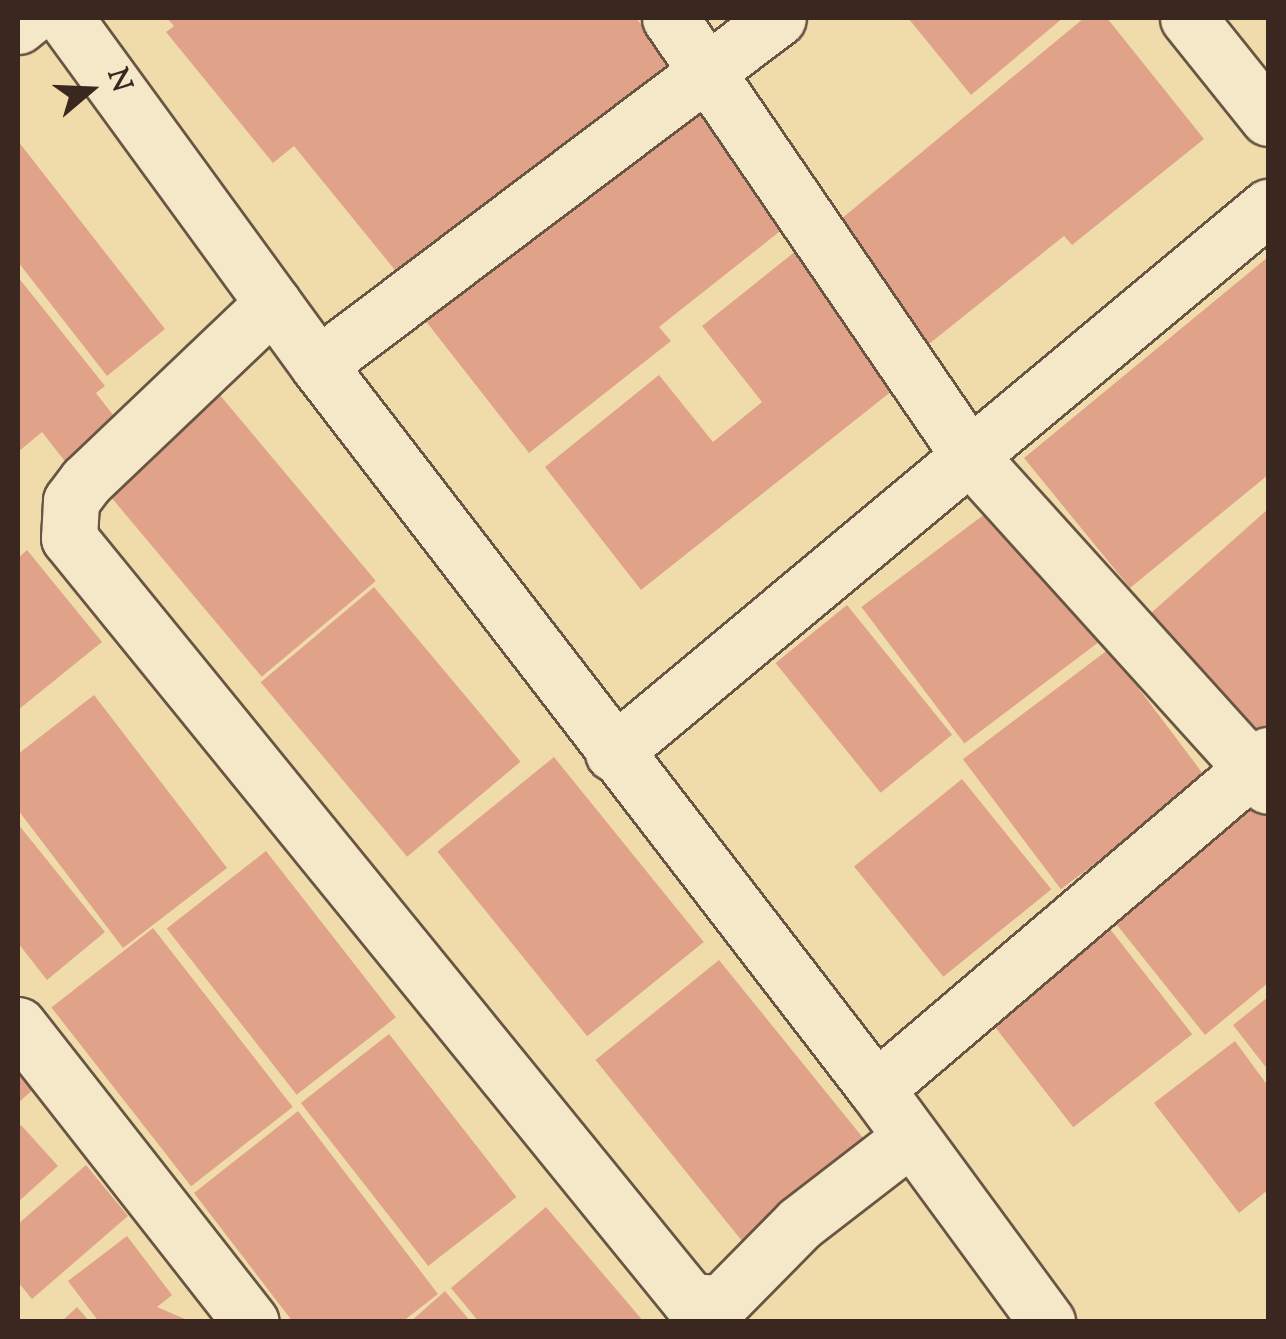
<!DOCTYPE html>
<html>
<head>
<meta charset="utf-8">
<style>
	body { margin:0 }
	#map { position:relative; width:1286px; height:1339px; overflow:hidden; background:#f0dcab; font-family:"Sorts Mill Goudy",serif }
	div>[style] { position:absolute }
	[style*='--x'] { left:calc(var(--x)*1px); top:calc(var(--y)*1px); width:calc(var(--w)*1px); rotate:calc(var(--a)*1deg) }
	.building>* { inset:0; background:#e0a38a; transform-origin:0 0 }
	.roads { filter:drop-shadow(2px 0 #685543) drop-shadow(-2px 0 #685543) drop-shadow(0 2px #685543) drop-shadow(0 -2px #685543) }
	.street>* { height:55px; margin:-27.5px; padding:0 27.5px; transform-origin:27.5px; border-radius:27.5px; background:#f5e8c8 }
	span { translate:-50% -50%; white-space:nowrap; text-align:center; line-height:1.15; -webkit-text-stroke:9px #f5e8c8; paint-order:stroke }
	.frame { position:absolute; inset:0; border:20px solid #3a2820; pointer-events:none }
	.north { position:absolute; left:40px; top:40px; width:100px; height:100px; -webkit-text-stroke:8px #f5e8c8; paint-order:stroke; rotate:71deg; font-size:28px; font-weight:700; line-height:40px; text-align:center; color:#3a2820 }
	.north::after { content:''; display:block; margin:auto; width:35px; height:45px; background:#3a2820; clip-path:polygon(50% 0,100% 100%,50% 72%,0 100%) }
</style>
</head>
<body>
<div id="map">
	<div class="building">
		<div style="clip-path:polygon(167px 18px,636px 18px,673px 63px,526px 184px,521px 176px,399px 275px,294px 146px,273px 163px,166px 32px,174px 26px)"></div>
		<div style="clip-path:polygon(908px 18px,1063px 18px,971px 95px)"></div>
		<div style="clip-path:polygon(1084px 18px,1107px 18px,1204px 139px,1072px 245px,1064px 236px,919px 352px,823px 234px)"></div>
		<div style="clip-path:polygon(700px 93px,798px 217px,659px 327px,671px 341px,529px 453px,421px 315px)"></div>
		<div style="clip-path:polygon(18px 141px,165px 329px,107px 376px,18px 262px)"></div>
		<div style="clip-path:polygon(802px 246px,907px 379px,641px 590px,545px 467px,659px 375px,713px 442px,762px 402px,702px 326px)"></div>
		<div style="clip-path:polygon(1268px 257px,1268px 475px,1130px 588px,1024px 458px)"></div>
		<div style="clip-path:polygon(18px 277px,105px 386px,96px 393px,130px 437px,78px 478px,42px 432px,18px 452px)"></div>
		<div style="left:219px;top:394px;width:244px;height:149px;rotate:50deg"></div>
		<div style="left:998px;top:504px;width:171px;height:171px;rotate:53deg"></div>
		<div style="clip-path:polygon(1268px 509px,1268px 741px,1265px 744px,1151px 613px)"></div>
		<div style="clip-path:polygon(27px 550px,102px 642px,18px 710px,18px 558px)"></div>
		<div style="left:374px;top:587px;width:228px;height:148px;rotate:50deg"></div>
		<div style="left:847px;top:605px;width:167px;height:92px;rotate:51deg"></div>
		<div style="left:1109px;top:649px;width:163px;height:183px;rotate:53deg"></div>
		<div style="clip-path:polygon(94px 695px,227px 868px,123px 948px,18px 810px,18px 754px)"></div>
		<div style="left:554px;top:757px;width:238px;height:150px;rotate:51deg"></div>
		<div style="clip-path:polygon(1252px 775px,1268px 795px,1268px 983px,1205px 1035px,1097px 900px)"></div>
		<div style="left:962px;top:779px;width:142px;height:139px;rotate:51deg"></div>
		<div style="clip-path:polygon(18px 824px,105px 932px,47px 980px,18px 943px)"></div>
		<div style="left:266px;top:851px;width:211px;height:126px;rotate:52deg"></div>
		<div style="left:1103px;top:920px;width:145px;height:151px;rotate:52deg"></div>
		<div style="left:153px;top:928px;width:227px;height:129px;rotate:52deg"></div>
		<div style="left:719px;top:960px;width:241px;height:159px;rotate:51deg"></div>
		<div style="clip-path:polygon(1268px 997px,1268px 1070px,1233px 1025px)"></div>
		<div style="left:389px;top:1034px;width:207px;height:112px;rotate:52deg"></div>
		<div style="clip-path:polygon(1235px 1041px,1268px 1086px,1268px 1190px,1239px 1213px,1154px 1103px)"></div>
		<div style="clip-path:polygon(18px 1064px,37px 1086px,18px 1103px)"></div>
		<div style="clip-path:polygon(298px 1111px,438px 1294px,402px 1322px,293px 1322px,194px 1193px)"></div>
		<div style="clip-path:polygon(21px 1125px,58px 1166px,18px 1202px,18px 1128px)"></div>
		<div style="clip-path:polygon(86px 1165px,128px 1216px,32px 1299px,18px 1282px,18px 1224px)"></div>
		<div style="clip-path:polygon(546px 1207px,644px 1322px,479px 1322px,451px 1288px)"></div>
		<div style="clip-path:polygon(127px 1236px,172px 1295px,157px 1307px,192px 1322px,99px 1322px,68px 1281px)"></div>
		<div style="clip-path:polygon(445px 1291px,471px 1322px,410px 1322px)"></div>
		<div style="clip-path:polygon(77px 1307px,90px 1322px,61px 1322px)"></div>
	</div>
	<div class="roads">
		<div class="street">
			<div style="--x:65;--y:18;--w:429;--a:53.9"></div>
			<div style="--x:318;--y:365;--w:914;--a:52.38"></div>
			<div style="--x:876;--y:1089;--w:289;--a:53.7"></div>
			<div style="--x:670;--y:18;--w:528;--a:55.65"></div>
			<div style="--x:968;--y:454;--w:447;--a:47.9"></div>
			<div style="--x:1188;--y:18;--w:128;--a:51.3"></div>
			<div style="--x:18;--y:26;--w:13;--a:-39"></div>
			<div style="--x:273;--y:303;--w:258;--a:136.4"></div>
			<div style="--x:86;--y:481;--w:25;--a:127"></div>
			<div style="--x:71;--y:501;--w:37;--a:93"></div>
			<div style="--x:69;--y:538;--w:984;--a:50.86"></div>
			<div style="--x:690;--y:1301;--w:31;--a:4"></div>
			<div style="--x:721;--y:1303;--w:112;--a:-45.4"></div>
			<div style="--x:800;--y:1223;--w:139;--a:-37.7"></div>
			<div style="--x:318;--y:365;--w:576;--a:-37.03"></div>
			<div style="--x:613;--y:753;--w:853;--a:-39.81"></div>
			<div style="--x:18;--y:1025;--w:377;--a:51.9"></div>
			<div style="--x:876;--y:1089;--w:515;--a:-40.43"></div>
		</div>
	</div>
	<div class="frame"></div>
	<div class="north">N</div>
</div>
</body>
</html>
